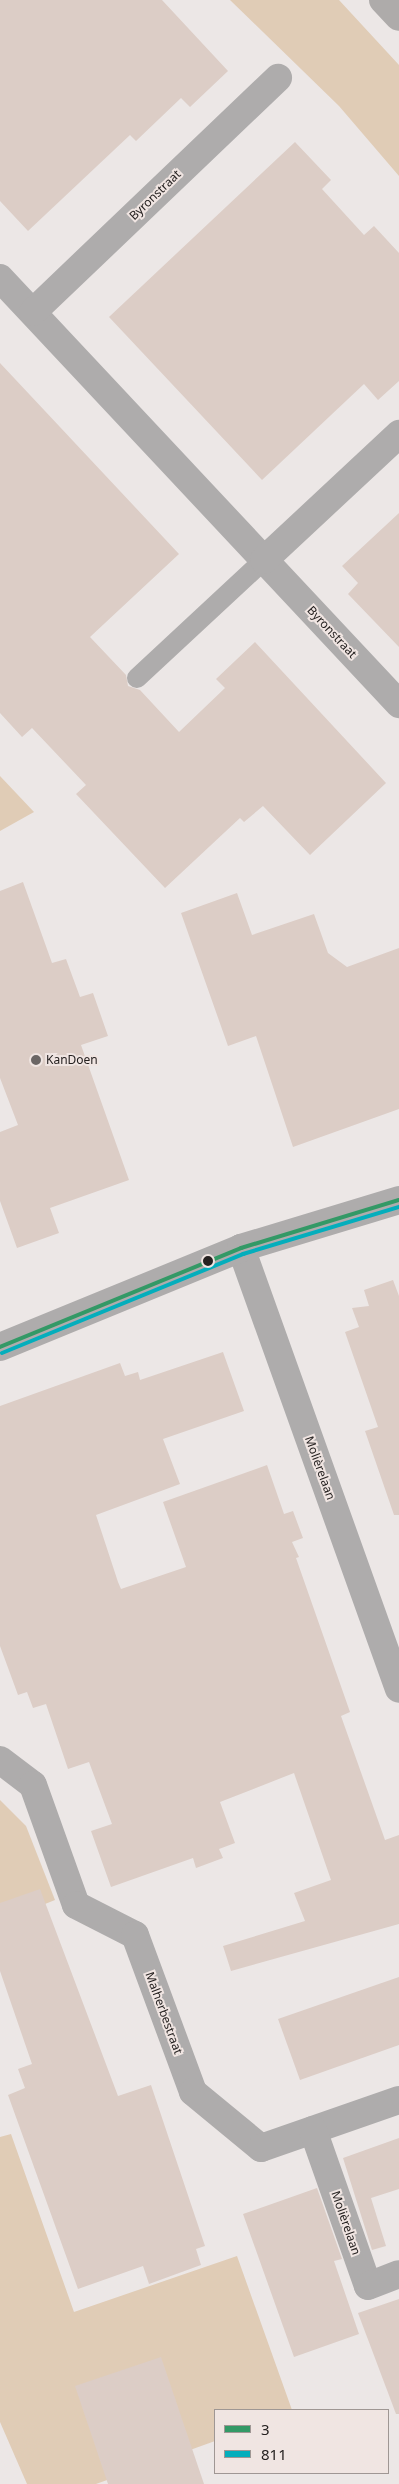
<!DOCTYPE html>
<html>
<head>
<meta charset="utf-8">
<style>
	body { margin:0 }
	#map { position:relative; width:399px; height:2484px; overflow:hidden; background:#ece7e6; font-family:"Noto Sans",sans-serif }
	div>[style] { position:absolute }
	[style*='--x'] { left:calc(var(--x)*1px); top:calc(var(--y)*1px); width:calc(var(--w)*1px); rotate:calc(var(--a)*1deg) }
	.green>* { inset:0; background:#e0ccb6 }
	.building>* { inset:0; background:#dccdc6 }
	.lane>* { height:20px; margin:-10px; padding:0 10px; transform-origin:10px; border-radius:10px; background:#aeacac }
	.street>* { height:28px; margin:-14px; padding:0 14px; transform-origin:14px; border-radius:14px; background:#aeacac }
	.secondary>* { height:28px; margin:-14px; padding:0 14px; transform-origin:14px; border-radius:14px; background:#aeabaa }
	.bus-1>* { height:4px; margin:-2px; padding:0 2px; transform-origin:2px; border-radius:2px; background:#396 }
	.bus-2>* { height:4px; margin:-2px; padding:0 2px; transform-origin:2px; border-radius:2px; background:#04aebc }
	.dots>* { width:14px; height:14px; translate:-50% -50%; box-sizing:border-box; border:2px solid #f0e5e2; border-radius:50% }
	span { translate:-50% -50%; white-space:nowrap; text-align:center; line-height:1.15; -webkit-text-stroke:4px #f0e5e2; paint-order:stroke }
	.street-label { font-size:12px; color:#252120 }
	.poi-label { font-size:12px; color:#252120 }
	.left { translate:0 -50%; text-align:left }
	.legend { position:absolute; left:214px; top:2409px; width:175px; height:65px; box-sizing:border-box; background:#f0e5e2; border:1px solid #9f9794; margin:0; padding:6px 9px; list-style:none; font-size:15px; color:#252120 }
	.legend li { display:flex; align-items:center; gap:10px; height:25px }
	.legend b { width:25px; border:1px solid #9f9794 }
</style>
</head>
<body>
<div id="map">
	<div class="green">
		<div style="clip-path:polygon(230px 0,339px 0,399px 65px,399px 176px,339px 106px)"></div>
		<div style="clip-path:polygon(0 776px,34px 812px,0 831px)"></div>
		<div style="clip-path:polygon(0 1800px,26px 1826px,55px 1900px,0 1922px)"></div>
		<div style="clip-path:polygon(11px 2134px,74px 2312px,237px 2256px,292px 2410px,215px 2410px,215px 2441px,96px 2484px,27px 2484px,0 2422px,0 2137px)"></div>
	</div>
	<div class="building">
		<div style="clip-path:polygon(0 0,162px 0,228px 71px,190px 107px,181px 98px,136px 141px,130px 135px,28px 231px,0 201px)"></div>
		<div style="clip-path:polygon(295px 142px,331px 180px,322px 189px,364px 235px,374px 226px,399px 253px,399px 381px,378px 400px,364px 384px,262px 480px,109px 317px)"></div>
		<div style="clip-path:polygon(0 363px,179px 554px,90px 637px,126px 675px,128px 686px,140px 690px,179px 732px,225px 688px,216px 679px,255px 642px,386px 783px,310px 855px,263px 806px,244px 822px,240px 818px,165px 888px,76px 794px,86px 785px,32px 728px,22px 737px,0 713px)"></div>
		<div style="clip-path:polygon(399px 513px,399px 647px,348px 594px,358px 583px,342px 566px)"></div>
		<div style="clip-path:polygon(23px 882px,52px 963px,66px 959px,80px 997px,93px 993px,108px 1036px,81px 1045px,129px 1180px,50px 1208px,59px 1233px,17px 1248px,0 1201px,0 1132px,18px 1125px,0 1078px,0 891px)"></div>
		<div style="clip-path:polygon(237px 893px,252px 935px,314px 914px,328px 953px,347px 967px,399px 948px,399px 1109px,293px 1147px,256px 1036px,228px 1046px,181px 913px)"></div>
		<div style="clip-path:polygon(393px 1280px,399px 1296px,399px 1515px,394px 1515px,365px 1431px,378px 1427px,345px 1332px,359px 1327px,352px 1308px,369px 1306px,364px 1290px)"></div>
		<div style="clip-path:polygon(223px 1352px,244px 1411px,163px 1439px,180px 1484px,96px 1515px,118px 1582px,121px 1589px,186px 1567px,163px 1502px,267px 1465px,284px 1514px,293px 1511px,303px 1538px,292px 1542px,299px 1557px,296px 1558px,350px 1712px,341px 1716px,385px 1840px,399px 1835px,399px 1924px,231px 1971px,223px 1946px,305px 1921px,294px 1893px,331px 1880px,294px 1773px,220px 1802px,235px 1843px,219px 1849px,223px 1858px,196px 1868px,193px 1858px,111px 1887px,91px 1831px,112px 1824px,89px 1762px,68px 1769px,46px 1704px,33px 1708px,27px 1692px,18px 1695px,0 1646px,0 1406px,120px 1363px,125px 1376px,138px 1372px,140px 1380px)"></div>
		<div style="clip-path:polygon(40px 1889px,118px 2096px,151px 2085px,205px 2246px,196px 2249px,201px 2265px,149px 2284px,143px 2266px,78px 2289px,8px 2095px,25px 2088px,18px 2069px,32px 2064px,0 1971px,0 1903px)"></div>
		<div style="clip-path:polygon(399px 1977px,399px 2045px,300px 2080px,278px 2019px)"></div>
		<div style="clip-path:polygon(399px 2138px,399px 2189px,371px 2198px,386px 2246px,372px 2250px,343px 2158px)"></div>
		<div style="clip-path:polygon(317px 2188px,342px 2259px,334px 2261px,359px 2334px,294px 2357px,243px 2214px)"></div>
		<div style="clip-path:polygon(399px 2299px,399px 2414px,396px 2414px,358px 2313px)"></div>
		<div style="clip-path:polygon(161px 2357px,204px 2484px,108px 2484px,75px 2386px)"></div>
	</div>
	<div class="lane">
		<div style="--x:137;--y:678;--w:173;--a:-42.9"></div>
	</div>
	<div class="street">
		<div style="--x:0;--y:278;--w:584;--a:46.87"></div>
		<div style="--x:33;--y:312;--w:339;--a:-43.7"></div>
		<div style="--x:264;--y:560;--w:185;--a:-43"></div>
		<div style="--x:241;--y:1248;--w:468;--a:70.3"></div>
		<div style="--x:0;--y:1347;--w:261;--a:-22.3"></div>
		<div style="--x:241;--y:1248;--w:165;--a:-16.9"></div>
		<div style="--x:0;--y:1760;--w:41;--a:37.1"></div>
		<div style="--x:33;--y:1785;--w:127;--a:70.3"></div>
		<div style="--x:76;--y:1905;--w:66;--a:27"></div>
		<div style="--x:135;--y:1935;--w:167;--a:69.7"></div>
		<div style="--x:193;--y:2092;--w:88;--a:39.5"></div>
		<div style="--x:261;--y:2148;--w:146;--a:-19.2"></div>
		<div style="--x:313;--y:2130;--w:165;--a:70.6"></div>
		<div style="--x:368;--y:2286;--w:33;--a:-21"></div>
	</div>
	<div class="secondary">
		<div style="--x:383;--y:0;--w:23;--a:47"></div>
	</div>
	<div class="bus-1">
		<div style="--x:0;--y:1347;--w:261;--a:-22.3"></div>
		<div style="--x:241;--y:1248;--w:165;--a:-16.9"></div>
	</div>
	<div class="bus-2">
		<div style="--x:2;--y:1353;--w:261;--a:-22.3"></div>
		<div style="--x:243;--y:1254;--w:163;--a:-16.8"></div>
	</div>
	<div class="dots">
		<div style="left:36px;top:1060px;background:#6b6665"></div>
		<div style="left:208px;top:1261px;background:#252120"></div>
	</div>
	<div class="street-label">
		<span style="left:155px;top:195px;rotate:-44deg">Byronstraat</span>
		<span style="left:332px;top:632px;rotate:47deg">Byronstraat</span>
		<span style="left:320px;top:1468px;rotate:70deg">Molièrelaan</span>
		<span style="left:164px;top:2013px;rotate:70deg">Malherbestraat</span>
		<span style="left:346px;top:2223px;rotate:71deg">Molièrelaan</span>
	</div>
	<div class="poi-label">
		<span class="left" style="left:46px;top:1060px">KanDoen</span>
	</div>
	<ul class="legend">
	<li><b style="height:6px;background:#396"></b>3</li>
	<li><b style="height:6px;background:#04aebc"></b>811</li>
	</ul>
</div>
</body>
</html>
